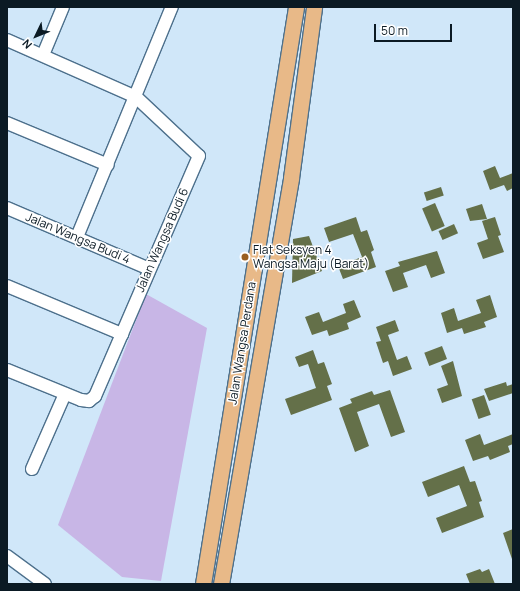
<!DOCTYPE html>
<html>
<head>
<meta charset="utf-8">
<style>
	body { margin:0 }
	#map { position:relative; width:520px; height:591px; overflow:hidden; background:#d0e7f9; font-family:Manrope,sans-serif }
	div>[style] { position:absolute }
	[style*='--x'] { left:calc(var(--x)*1px); top:calc(var(--y)*1px); width:calc(var(--w)*1px); rotate:calc(var(--a)*1deg) }
	.green>* { inset:0; background:#c8b6e6 }
	.building>* { inset:0; background:#647049; transform-origin:0 0 }
	.roads { filter:drop-shadow(1px 0 #4d708c) drop-shadow(-1px 0 #4d708c) drop-shadow(0 1px #4d708c) drop-shadow(0 -1px #4d708c) }
	.minor>* { height:12px; margin:-6px; padding:0 6px; transform-origin:6px; border-radius:6px; background:#fff }
	.major>* { height:15px; margin:-7.5px; padding:0 7.5px; transform-origin:7.5px; border-radius:7.5px; background:#e8b988 }
	.dots>* { width:11px; height:11px; translate:-50% -50%; box-sizing:border-box; border:2px solid #fff; border-radius:50% }
	span { translate:-50% -50%; white-space:nowrap; text-align:center; line-height:1.15; -webkit-text-stroke:3px #fff; paint-order:stroke }
	.street-label { font-size:12px; color:#0b1a24 }
	.poi-label { font-size:12px; color:#0b1a24 }
	.left { translate:0 -50%; text-align:left }
	.frame { position:absolute; inset:0; border:8px solid #0b1a24; pointer-events:none }
	.north { position:absolute; left:16px; top:16px; width:40px; height:40px; -webkit-text-stroke:3px #fff; paint-order:stroke; rotate:227deg; font-size:11px; font-weight:700; line-height:16px; text-align:center; color:#0b1a24 }
	.north::after { content:''; display:block; margin:auto; width:14px; height:18px; background:#0b1a24; clip-path:polygon(50% 0,100% 100%,50% 72%,0 100%) }
	.scale { position:absolute; left:374px; top:24px; width:78px; height:18px; box-sizing:border-box; border:2px solid #0b1a24; border-top:0; padding-left:5px; font-size:12px; line-height:14px; white-space:nowrap; color:#0b1a24; -webkit-text-stroke:3px #fff; paint-order:stroke }
</style>
</head>
<body>
<div id="map">
	<div class="green">
		<div style="clip-path:polygon(146px 294px,207px 328px,161px 581px,122px 577px,58px 525px)"></div>
	</div>
	<div class="building">
		<div style="clip-path:polygon(495px 166px,500px 178px,513px 173px,513px 188px,507px 191px,504px 185px,490px 190px,483px 171px)"></div>
		<div style="left:441px;top:187px;width:9px;height:18px;rotate:72deg"></div>
		<div style="left:435px;top:203px;width:25px;height:14px;rotate:67deg"></div>
		<div style="clip-path:polygon(482px 204px,487px 219px,470px 221px,466px 209px)"></div>
		<div style="clip-path:polygon(356px 217px,361px 232px,367px 230px,374px 250px,371px 252px,376px 267px,343px 279px,338px 266px,362px 257px,353px 234px,329px 242px,324px 228px)"></div>
		<div style="clip-path:polygon(495px 217px,501px 235px,498px 236px,504px 252px,483px 259px,477px 243px,488px 239px,482px 221px)"></div>
		<div style="left:454px;top:224px;width:10px;height:17px;rotate:66deg"></div>
		<div style="clip-path:polygon(309px 236px,322px 271px,292px 283px,293px 239px)"></div>
		<div style="clip-path:polygon(437px 251px,445px 273px,431px 278px,426px 265px,403px 273px,408px 287px,393px 292px,385px 271px,400px 266px,398px 262px)"></div>
		<div style="clip-path:polygon(490px 295px,497px 317px,484px 322px,486px 327px,464px 334px,462px 328px,447px 333px,441px 313px,454px 308px,458px 321px,481px 313px,476px 300px)"></div>
		<div style="clip-path:polygon(354px 300px,361px 317px,347px 323px,349px 329px,329px 336px,327px 330px,312px 335px,305px 317px,319px 312px,323px 322px,346px 313px,343px 304px)"></div>
		<div style="clip-path:polygon(395px 320px,399px 331px,388px 335px,397px 360px,407px 356px,412px 369px,393px 376px,388px 361px,383px 363px,376px 342px,381px 341px,376px 327px)"></div>
		<div style="left:442px;top:346px;width:14px;height:19px;rotate:69deg"></div>
		<div style="clip-path:polygon(313px 350px,318px 364px,324px 362px,332px 384px,327px 386px,332px 400px,291px 415px,285px 399px,316px 388px,308px 364px,299px 367px,295px 357px)"></div>
		<div style="clip-path:polygon(453px 361px,462px 396px,442px 403px,437px 389px,448px 385px,441px 366px)"></div>
		<div style="clip-path:polygon(506px 382px,507px 386px,513px 384px,513px 393px,489px 401px,484px 389px)"></div>
		<div style="clip-path:polygon(390px 390px,405px 432px,391px 437px,379px 404px,357px 412px,369px 446px,355px 452px,339px 408px,352px 403px,350px 399px,372px 391px,374px 395px)"></div>
		<div style="left:484px;top:395px;width:21px;height:13px;rotate:71deg"></div>
		<div style="clip-path:polygon(480px 434px,484px 445px,513px 434px,513px 444px,508px 446px,510px 452px,490px 460px,488px 456px,473px 461px,465px 440px)"></div>
		<div style="clip-path:polygon(464px 466px,470px 482px,475px 481px,482px 501px,479px 502px,484px 517px,442px 533px,436px 518px,467px 506px,459px 485px,428px 497px,422px 482px)"></div>
		<div style="clip-path:polygon(513px 529px,513px 559px,512px 559px,503px 533px)"></div>
		<div style="clip-path:polygon(480px 569px,482px 572px,489px 569px,495px 584px,470px 584px,466px 574px)"></div>
	</div>
	<div class="roads">
		<div class="minor">
			<div style="--x:7;--y:40;--w:141;--a:23.8"></div>
			<div style="--x:136;--y:97;--w:86;--a:43.1"></div>
			<div style="--x:199;--y:156;--w:262;--a:113.4"></div>
			<div style="--x:95;--y:396;--w:8;--a:140"></div>
			<div style="--x:89;--y:401;--w:8;--a:-173"></div>
			<div style="--x:81;--y:400;--w:80;--a:-157.9"></div>
			<div style="--x:43;--y:55;--w:52;--a:-67.4"></div>
			<div style="--x:7;--y:123;--w:109;--a:22.6"></div>
			<div style="--x:7;--y:208;--w:155;--a:23.2"></div>
			<div style="--x:77;--y:237;--w:249;--a:-67.6"></div>
			<div style="--x:7;--y:286;--w:125;--a:22.7"></div>
			<div style="--x:32;--y:469;--w:82;--a:-66.3"></div>
			<div style="--x:7;--y:556;--w:47;--a:36.4"></div>
		</div>
		<div class="major">
			<div style="--x:203;--y:584;--w:584;--a:-80.84"></div>
			<div style="--x:221;--y:584;--w:412;--a:-80.2"></div>
			<div style="--x:291;--y:178;--w:173;--a:-82.3"></div>
		</div>
	</div>
	<div class="dots">
		<div style="left:245px;top:257px;background:#9a5f20"></div>
	</div>
	<div class="street-label">
		<span style="left:78px;top:238px;rotate:23deg">Jalan Wangsa Budi 4</span>
		<span style="left:162px;top:240px;rotate:-66deg">Jalan Wangsa Budi 6</span>
		<span style="left:242px;top:343px;rotate:-81deg">Jalan Wangsa Perdana</span>
	</div>
	<div class="poi-label">
		<span class="left" style="left:253px;top:257px">Flat Seksyen 4<br>Wangsa Maju (Barat)</span>
	</div>
	<div class="frame"></div>
	<div class="north">N</div>
	<div class="scale">50 m</div>
</div>
</body>
</html>
